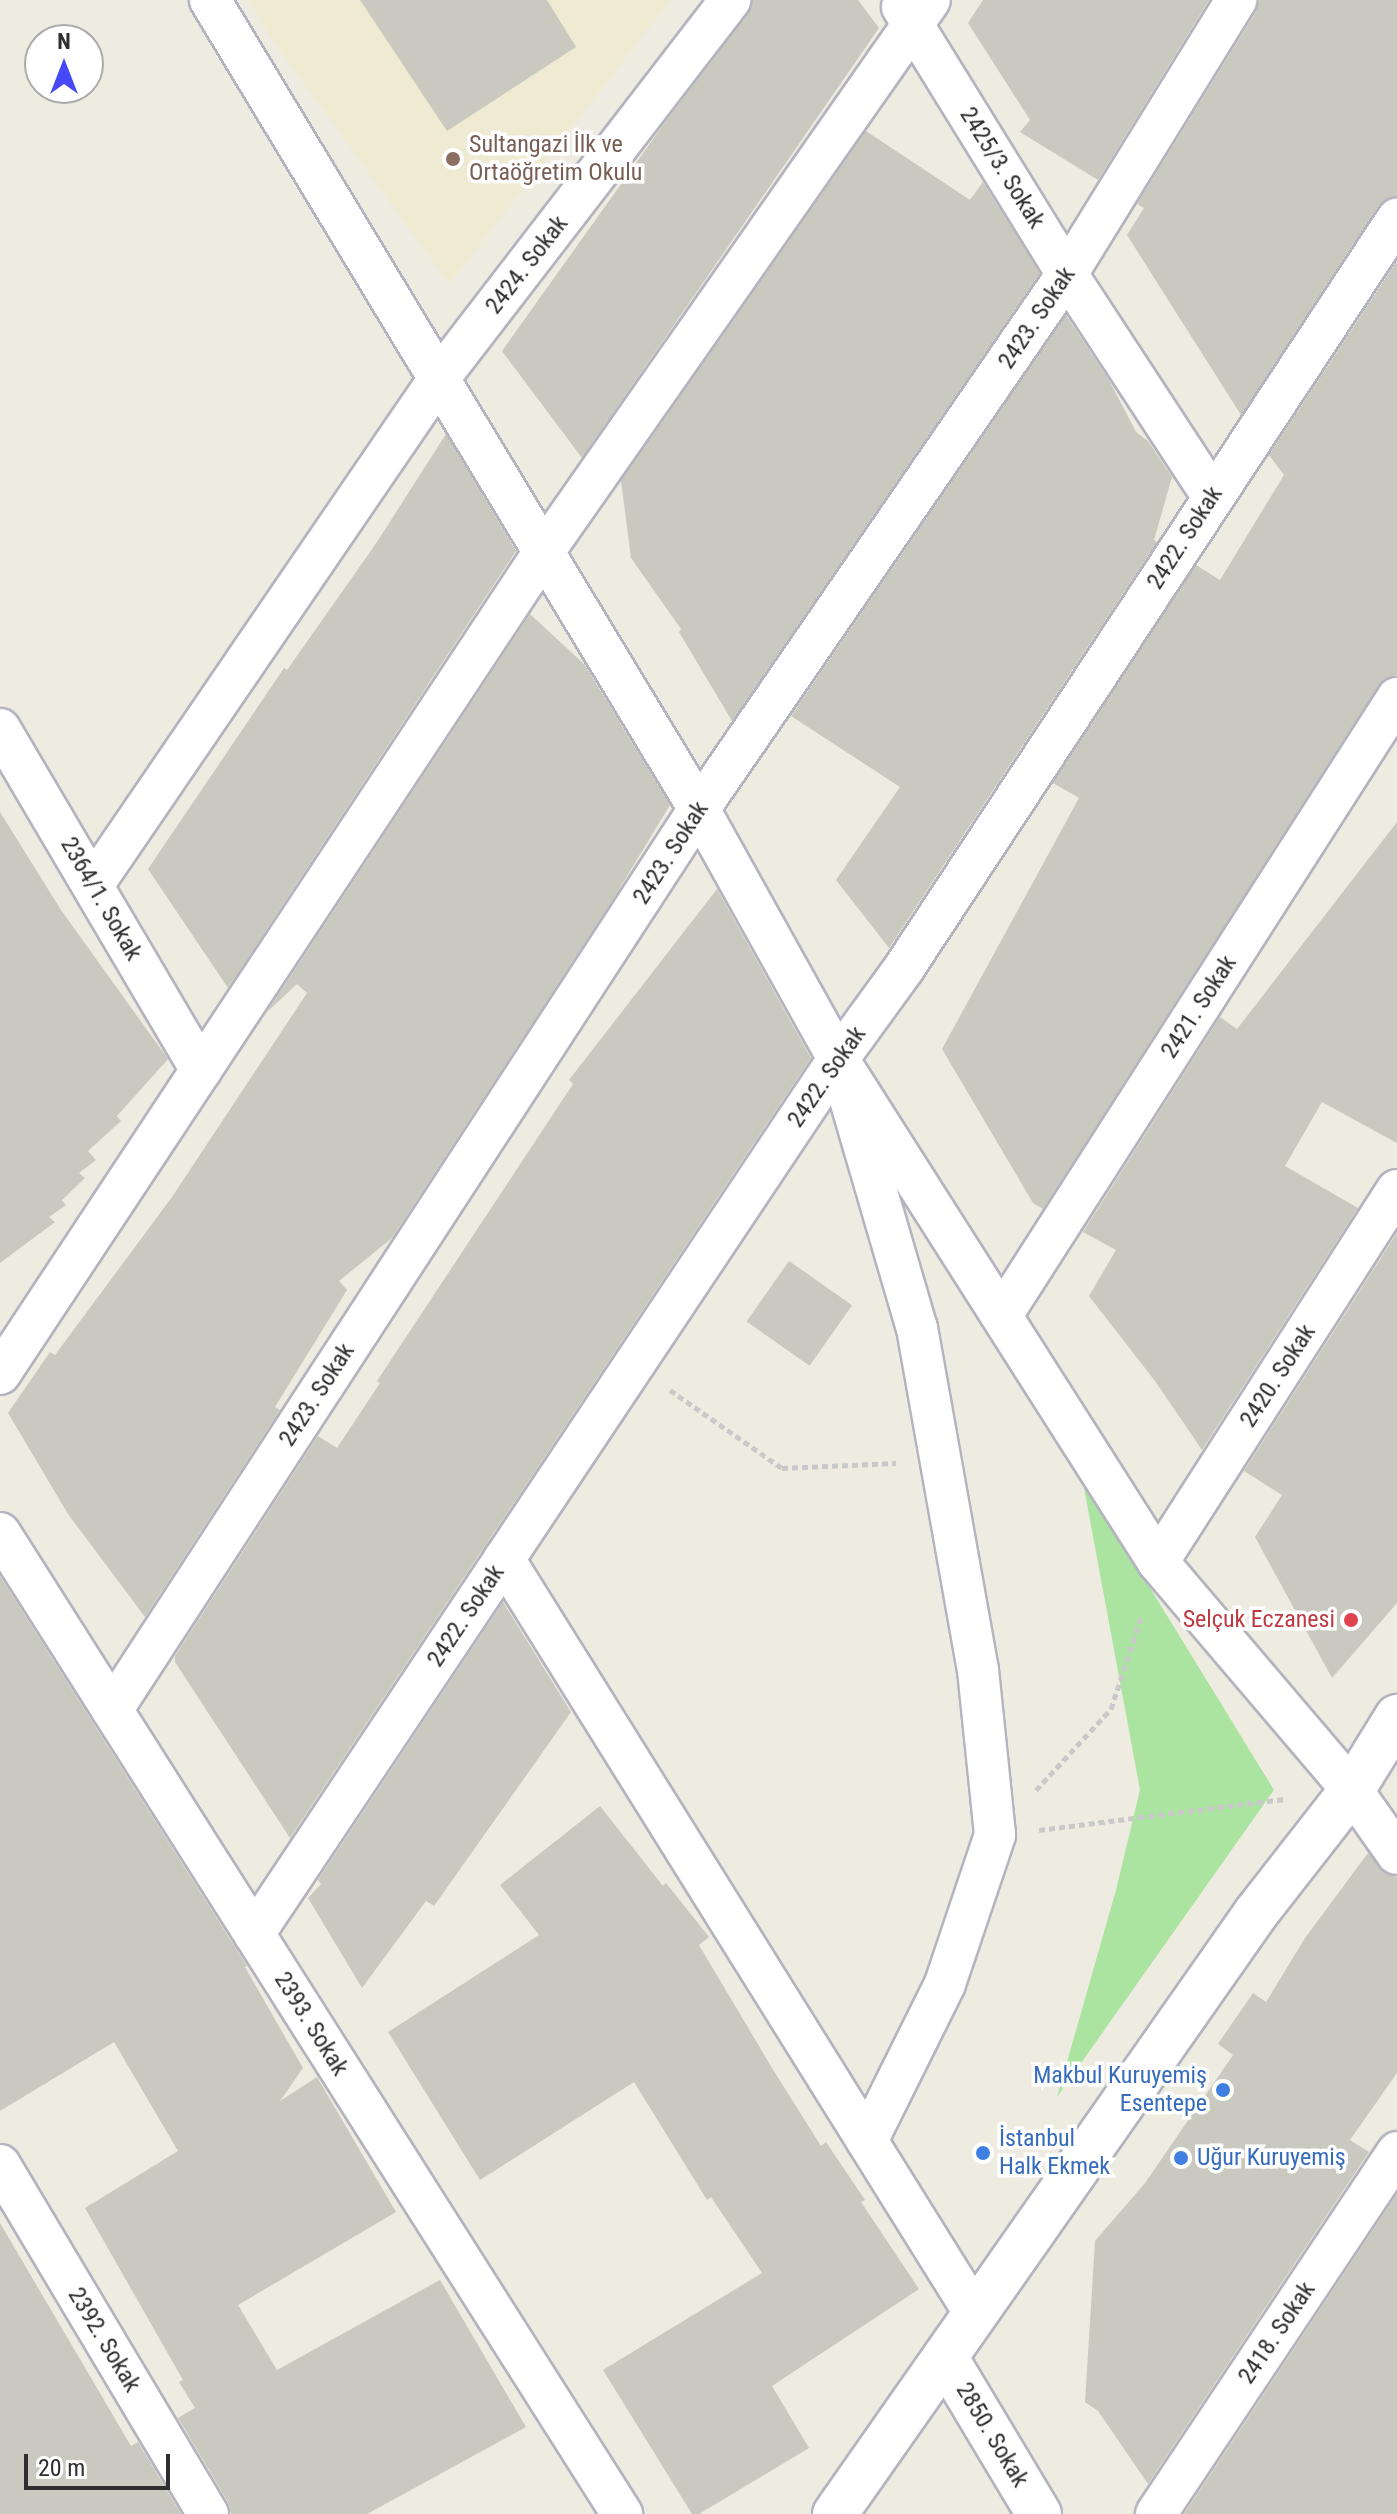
<!DOCTYPE html>
<html>
<head>
<meta charset="utf-8">
<style>
	body { margin:0 }
	#map { position:relative; width:1397px; height:2514px; overflow:hidden; background:#eeebe1; font-family:"Roboto Condensed",sans-serif }
	div>[style] { position:absolute }
	[style*='--x'] { left:calc(var(--x)*1px); top:calc(var(--y)*1px); width:calc(var(--w)*1px); rotate:calc(var(--a)*1deg) }
	.education>* { inset:0; background:#efebd2 }
	.green>* { inset:0; background:#abe3a0 }
	.building>* { inset:0; background:#cac9bf; transform-origin:0 0 }
	.path>* { height:5px; margin-top:-2.5px; transform-origin:0; background:repeating-linear-gradient(90deg,#c9c9c9 0 6px,transparent 0 10px) }
	.roads { filter:drop-shadow(2px 0 #b4b4c0) drop-shadow(-2px 0 #b4b4c0) drop-shadow(0 2px #b4b4c0) drop-shadow(0 -2px #b4b4c0) }
	.street>* { height:40px; margin:-20px; padding:0 20px; transform-origin:20px; border-radius:20px; background:#fff }
	.secondary>* { height:44px; margin:-22px; padding:0 22px; transform-origin:22px; border-radius:22px; background:#fff }
	.dots>* { width:22px; height:22px; translate:-50% -50%; box-sizing:border-box; border:4px solid #fff; border-radius:50% }
	span { translate:-50% -50%; white-space:nowrap; text-align:center; line-height:1.15; -webkit-text-stroke:7px #fff; paint-order:stroke }
	.education-label { font-size:24px; color:#785e54 }
	.left { translate:0 -50%; text-align:left }
	.street-label { font-size:24px; color:#2e2e2e }
	.health-label { font-size:24px; color:#be3a42 }
	.right { translate:-100% -50%; text-align:right }
	.shop-label { font-size:24px; color:#366cbe }
	.north { position:absolute; left:24px; top:24px; width:80px; height:80px; box-sizing:border-box; background:#fff; border:2px solid #ababab; border-radius:50%; rotate:0deg; font-size:22px; font-weight:700; line-height:32px; text-align:center; color:#2e2e2e }
	.north::after { content:''; display:block; margin:auto; width:28px; height:36px; background:#4749f6; clip-path:polygon(50% 0,100% 100%,50% 72%,0 100%) }
	.scale { position:absolute; left:24px; top:2454px; width:146px; height:36px; box-sizing:border-box; border:4px solid #2e2e2e; border-top:0; padding-left:10px; font-size:24px; line-height:28px; white-space:nowrap; color:#2e2e2e; -webkit-text-stroke:6px #fff; paint-order:stroke }
</style>
</head>
<body>
<div id="map">
	<div class="education">
		<div style="clip-path:polygon(249px 0,671px 0,449px 284px,269px 35px)"></div>
	</div>
	<div class="green">
		<div style="clip-path:polygon(1082px 1477px,1274px 1790px,1057px 2097px,1116px 1890px,1140px 1790px)"></div>
	</div>
	<div class="building">
		<div style="clip-path:polygon(360px 0,547px 0,576px 47px,447px 131px)"></div>
		<div style="clip-path:polygon(752px 0,858px 0,879px 28px,582px 458px,502px 351px,666px 121px,748px 14px)"></div>
		<div style="clip-path:polygon(983px 0,1209px 0,1098px 180px,1020px 132px,1030px 120px,968px 23px)"></div>
		<div style="clip-path:polygon(1259px 0,1397px 0,1397px 196px,1378px 206px,1241px 415px,1127px 235px,1144px 208px,1137px 204px,1256px 12px)"></div>
		<div style="clip-path:polygon(866px 131px,970px 200px,983px 182px,1040px 273px,732px 721px,679px 632px,681px 629px,631px 558px,621px 481px)"></div>
		<div style="clip-path:polygon(1397px 261px,1397px 675px,1386px 678px,1378px 686px,1043px 1209px,1033px 1203px,942px 1049px,1079px 798px,1053px 783px,1196px 565px,1220px 580px,1284px 475px,1269px 455px)"></div>
		<div style="clip-path:polygon(1066px 315px,1109px 380px,1136px 432px,1148px 441px,1172px 477px,1154px 540px,1157px 542px,889px 948px,836px 880px,900px 787px,791px 716px)"></div>
		<div style="clip-path:polygon(446px 434px,516px 551px,228px 988px,148px 869px,284px 668px,287px 670px,377px 542px)"></div>
		<div style="clip-path:polygon(530px 614px,585px 665px,670px 805px,612px 901px,392px 1238px,339px 1281px,347px 1290px,275px 1407px,280px 1410px,145px 1617px,68px 1514px,8px 1413px,50px 1352px,55px 1355px,172px 1197px,307px 993px,297px 984px,267px 1012px)"></div>
		<div style="clip-path:polygon(0 812px,61px 910px,168px 1059px,117px 1116px,121px 1121px,88px 1151px,96px 1160px,79px 1173px,85px 1178px,62px 1200px,66px 1205px,49px 1217px,55px 1222px,0 1263px)"></div>
		<div style="clip-path:polygon(1397px 822px,1397px 1143px,1322px 1102px,1285px 1166px,1358px 1208px,1202px 1450px,1155px 1381px,1089px 1296px,1116px 1250px,1083px 1232px,1220px 1017px,1237px 1029px)"></div>
		<div style="clip-path:polygon(717px 889px,811px 1058px,290px 1838px,175px 1662px,175px 1656px,318px 1436px,337px 1448px,380px 1383px,377px 1381px,573px 1084px,569px 1080px)"></div>
		<div style="clip-path:polygon(1397px 1233px,1397px 1603px,1332px 1678px,1255px 1537px,1282px 1495px,1244px 1471px)"></div>
		<div style="left:789px;top:1261px;width:77px;height:74px;rotate:35deg"></div>
		<div style="clip-path:polygon(0 1576px,247px 1966px,245px 1967px,303px 2068px,280px 2101px,317px 2077px,396px 2212px,238px 2305px,277px 2370px,440px 2280px,526px 2427px,367px 2514px,231px 2514px,228px 2502px,178px 2418px,195px 2408px,179px 2382px,183px 2380px,85px 2208px,178px 2151px,114px 2042px,0 2111px)"></div>
		<div style="clip-path:polygon(503px 1602px,571px 1712px,434px 1906px,426px 1901px,362px 1988px,308px 1898px,321px 1884px,318px 1880px)"></div>
		<div style="clip-path:polygon(600px 1806px,663px 1886px,666px 1883px,709px 1937px,699px 1945px,772px 2068px,821px 2146px,826px 2142px,865px 2200px,861px 2202px,919px 2289px,772px 2386px,809px 2448px,699px 2514px,692px 2514px,603px 2370px,762px 2273px,711px 2197px,707px 2200px,634px 2082px,480px 2180px,388px 2032px,539px 1935px,500px 1885px)"></div>
		<div style="clip-path:polygon(1368px 1853px,1387px 1874px,1397px 1877px,1397px 2073px,1350px 2140px,1369px 2152px,1148px 2484px,1098px 2411px,1085px 2402px,1095px 2241px,1145px 2183px,1233px 2055px,1218px 2044px,1253px 1993px,1266px 2002px,1305px 1938px)"></div>
		<div style="clip-path:polygon(1397px 2194px,1397px 2514px,1184px 2514px)"></div>
		<div style="clip-path:polygon(0 2223px,131px 2446px,138px 2442px,181px 2514px,0 2514px)"></div>
	</div>
	<div class="path">
		<div style="--x:670;--y:1390;--w:136;--a:34.9"></div>
		<div style="--x:782;--y:1468;--w:114;--a:-2.5"></div>
		<div style="--x:1036;--y:1790;--w:110;--a:-47.2"></div>
		<div style="--x:1111;--y:1709;--w:100;--a:-71.9"></div>
		<div style="--x:1039;--y:1830;--w:246;--a:-7.2"></div>
	</div>
	<div class="roads">
		<div class="street">
			<div style="--x:210;--y:0;--w:945;--a:58.85"></div>
			<div style="--x:699;--y:809;--w:286;--a:60.9"></div>
			<div style="--x:838;--y:1059;--w:596;--a:57.54"></div>
			<div style="--x:1158;--y:1562;--w:299;--a:49.6"></div>
			<div style="--x:1352;--y:1790;--w:78;--a:54.9"></div>
			<div style="--x:902;--y:7;--w:314;--a:58.3"></div>
			<div style="--x:1067;--y:274;--w:265;--a:56.8"></div>
			<div style="--x:0;--y:729;--w:396;--a:59.5"></div>
			<div style="--x:93;--y:885;--w:615;--a:-55.66"></div>
			<div style="--x:440;--y:377;--w:476;--a:-52.4"></div>
			<div style="--x:851;--y:1103;--w:234;--a:73.7"></div>
			<div style="--x:917;--y:1328;--w:347;--a:79.9"></div>
			<div style="--x:978;--y:1670;--w:166;--a:84.1"></div>
			<div style="--x:995;--y:1835;--w:157;--a:108.6"></div>
			<div style="--x:945;--y:1984;--w:175;--a:116.4"></div>
			<div style="--x:1002;--y:1315;--w:733;--a:-57.37"></div>
			<div style="--x:0;--y:1374;--w:988;--a:-56.52"></div>
			<div style="--x:545;--y:550;--w:671;--a:-55.01"></div>
			<div style="--x:0;--y:1533;--w:1162;--a:57.62"></div>
			<div style="--x:504;--y:1559;--w:890;--a:58.04"></div>
			<div style="--x:1158;--y:1562;--w:442;--a:-57.3"></div>
			<div style="--x:112;--y:1710;--w:1075;--a:-56.92"></div>
			<div style="--x:699;--y:809;--w:649;--a:-55.48"></div>
			<div style="--x:1067;--y:274;--w:322;--a:-58.3"></div>
			<div style="--x:254;--y:1934;--w:1052;--a:-56.28"></div>
			<div style="--x:838;--y:1059;--w:112;--a:-54"></div>
			<div style="--x:904;--y:968;--w:897;--a:-56.65"></div>
			<div style="--x:0;--y:2165;--w:406;--a:59.2"></div>
			<div style="--x:1156;--y:2514;--w:435;--a:-56.3"></div>
		</div>
		<div class="secondary">
			<div style="--x:945;--y:2357;--w:183;--a:59.1"></div>
			<div style="--x:835;--y:2514;--w:734;--a:-54.99"></div>
			<div style="--x:1256;--y:1913;--w:156;--a:-52"></div>
			<div style="--x:1352;--y:1790;--w:86;--a:-58.3"></div>
		</div>
	</div>
	<div class="dots">
		<div style="left:453px;top:159px;background:#8d6e63"></div>
		<div style="left:1351px;top:1620px;background:#e0444e"></div>
		<div style="left:1223px;top:2090px;background:#3f7fe0"></div>
		<div style="left:983px;top:2153px;background:#3f7fe0"></div>
		<div style="left:1181px;top:2158px;background:#3f7fe0"></div>
	</div>
	<div class="education-label">
		<span class="left" style="left:469px;top:159px">Sultangazi İlk ve<br>Ortaöğretim Okulu</span>
	</div>
	<div class="street-label">
		<span style="left:1002px;top:168px;rotate:58deg">2425/3. Sokak</span>
		<span style="left:527px;top:265px;rotate:-52deg">2424. Sokak</span>
		<span style="left:1037px;top:318px;rotate:-56deg">2423. Sokak</span>
		<span style="left:1185px;top:538px;rotate:-57deg">2422. Sokak</span>
		<span style="left:671px;top:853px;rotate:-57deg">2423. Sokak</span>
		<span style="left:101px;top:899px;rotate:60deg">2364/1. Sokak</span>
		<span style="left:1199px;top:1007px;rotate:-57deg">2421. Sokak</span>
		<span style="left:827px;top:1077px;rotate:-55deg">2422. Sokak</span>
		<span style="left:1278px;top:1376px;rotate:-57deg">2420. Sokak</span>
		<span style="left:317px;top:1395px;rotate:-57deg">2423. Sokak</span>
		<span style="left:466px;top:1616px;rotate:-56deg">2422. Sokak</span>
		<span style="left:311px;top:2024px;rotate:58deg">2393. Sokak</span>
		<span style="left:1277px;top:2333px;rotate:-56deg">2418. Sokak</span>
		<span style="left:104px;top:2340px;rotate:59deg">2392. Sokak</span>
		<span style="left:992px;top:2435px;rotate:59deg">2850. Sokak</span>
	</div>
	<div class="health-label">
		<span class="right" style="left:1335px;top:1620px">Selçuk Eczanesi</span>
	</div>
	<div class="shop-label">
		<span class="right" style="left:1207px;top:2090px">Makbul Kuruyemiş<br>Esentepe</span>
		<span class="left" style="left:999px;top:2153px">İstanbul<br>Halk Ekmek</span>
		<span class="left" style="left:1197px;top:2158px">Uğur Kuruyemiş</span>
	</div>
	<div class="north">N</div>
	<div class="scale">20 m</div>
</div>
</body>
</html>
